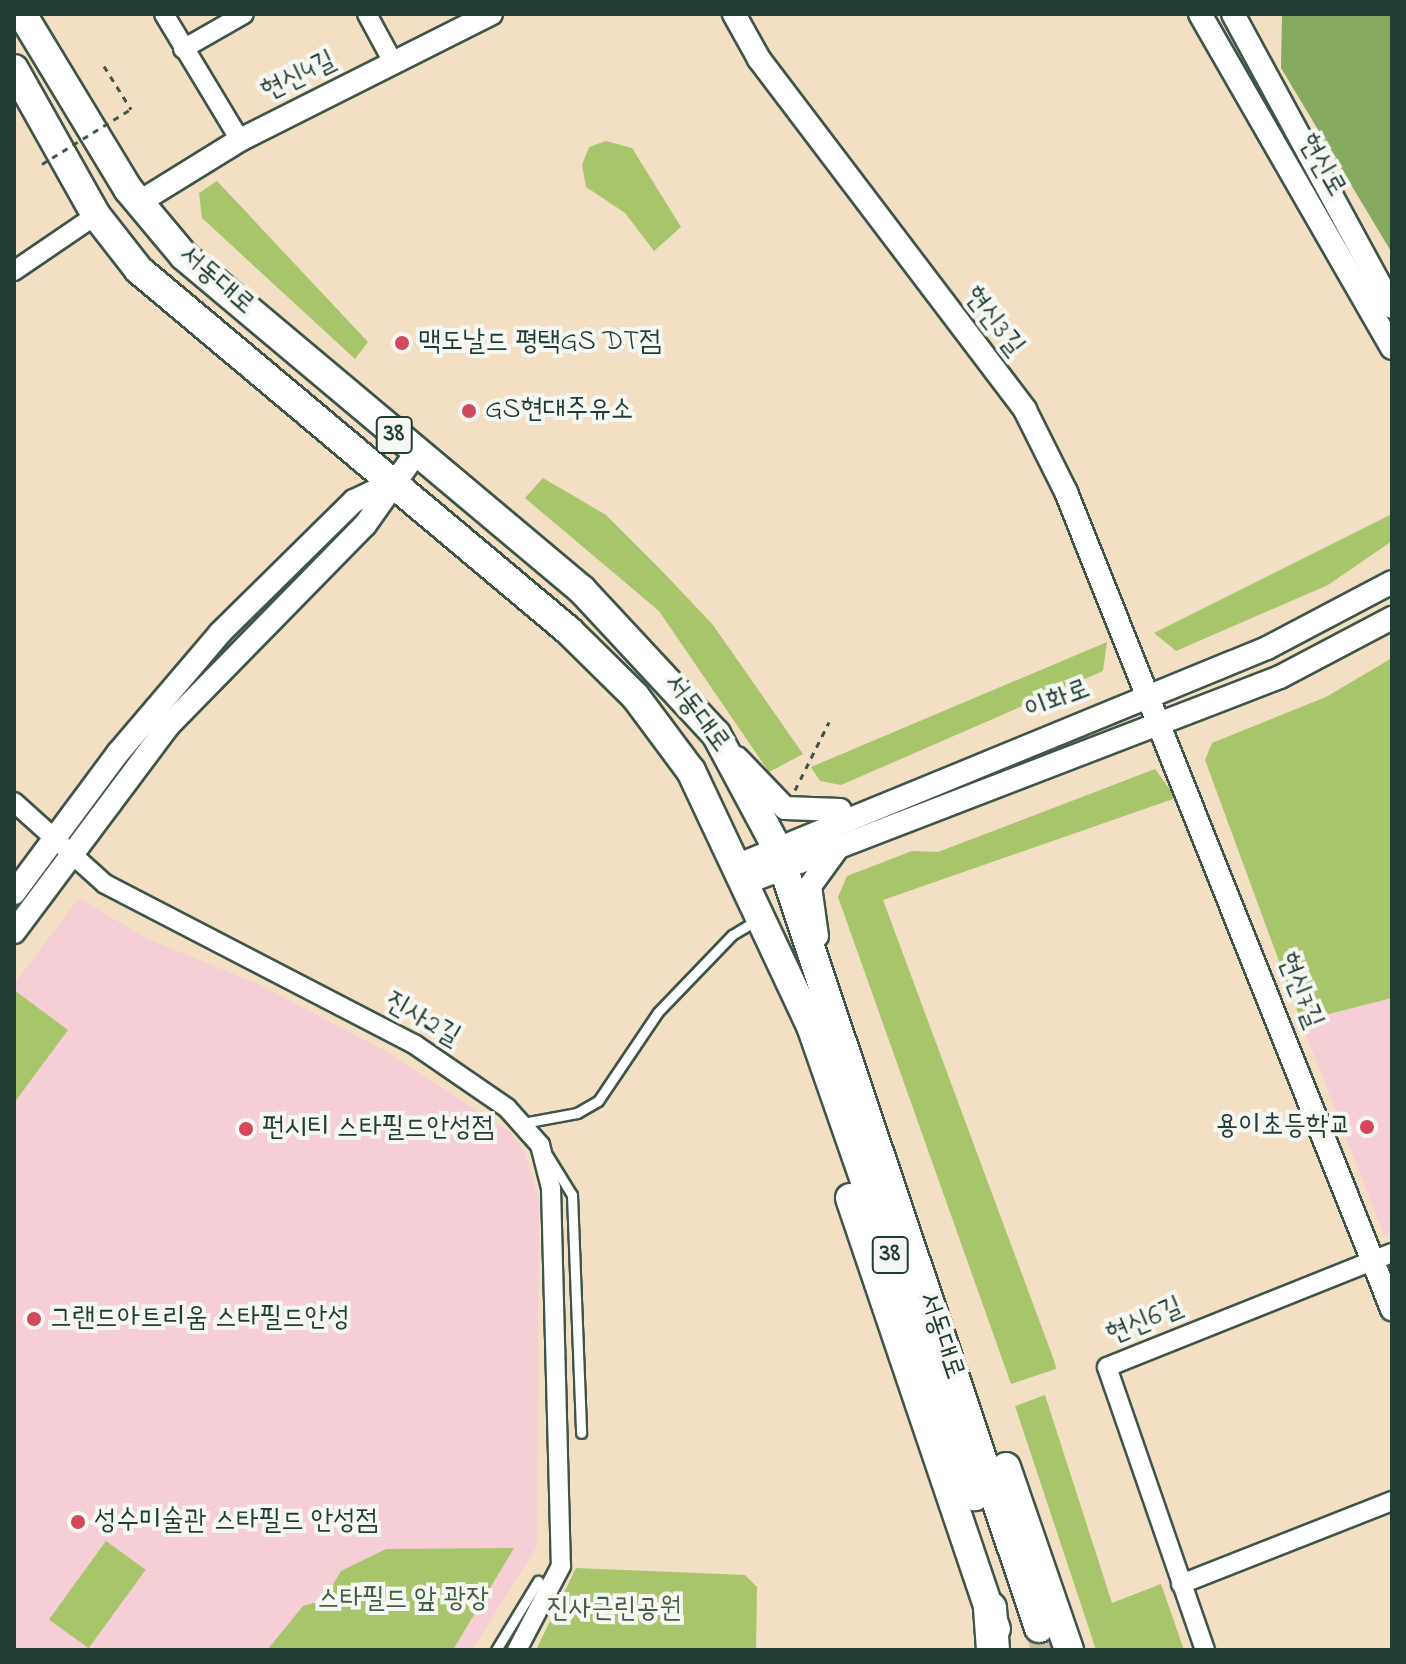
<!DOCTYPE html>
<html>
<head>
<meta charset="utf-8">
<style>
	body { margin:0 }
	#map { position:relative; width:1406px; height:1664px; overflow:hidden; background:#f3dfc3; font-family:"Indie Flower","Poor Story",sans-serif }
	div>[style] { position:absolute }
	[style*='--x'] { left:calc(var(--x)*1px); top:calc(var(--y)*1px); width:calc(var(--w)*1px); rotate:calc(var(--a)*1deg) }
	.built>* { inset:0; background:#f6cfd6 }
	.green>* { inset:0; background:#a8c56c; transform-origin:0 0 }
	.forest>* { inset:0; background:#86aa60 }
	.primary-tunnel>* { height:28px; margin-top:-14px; transform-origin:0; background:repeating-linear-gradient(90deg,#c9bfa6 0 28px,transparent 0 42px) }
	.path>* { height:3px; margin-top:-1.5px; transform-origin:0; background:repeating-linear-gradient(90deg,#3f5549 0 6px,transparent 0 12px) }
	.roads { filter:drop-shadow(2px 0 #3f5549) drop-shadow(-2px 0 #3f5549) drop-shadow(0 2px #3f5549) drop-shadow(0 -2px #3f5549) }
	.service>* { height:9px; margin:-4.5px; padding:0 4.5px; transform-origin:4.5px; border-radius:4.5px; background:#fff }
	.minor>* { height:18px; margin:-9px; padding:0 9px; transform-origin:9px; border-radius:9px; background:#fff }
	.tertiary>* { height:22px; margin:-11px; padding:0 11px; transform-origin:11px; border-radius:11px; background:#fff }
	.primary>* { height:28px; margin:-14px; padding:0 14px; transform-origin:14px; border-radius:14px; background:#fff }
	.motorway>* { height:32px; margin:-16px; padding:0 16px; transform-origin:16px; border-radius:16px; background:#fff }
	.path-bridge>* { height:3px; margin-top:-1.5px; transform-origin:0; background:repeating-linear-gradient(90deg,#3f5549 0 6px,transparent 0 12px) }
	.dots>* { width:22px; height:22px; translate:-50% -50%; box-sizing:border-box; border:4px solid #f6f6f2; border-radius:50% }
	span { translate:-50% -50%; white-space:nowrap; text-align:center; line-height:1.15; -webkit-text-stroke:8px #f6f6f2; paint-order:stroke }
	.shield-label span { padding:2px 6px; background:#f6f6f2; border:2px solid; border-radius:6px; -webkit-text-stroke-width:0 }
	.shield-label { font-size:26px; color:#1f3d34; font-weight:700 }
	.street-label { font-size:28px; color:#1f3d34 }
	.poi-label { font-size:28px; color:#1f3d34 }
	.left { translate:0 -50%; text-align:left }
	.right { translate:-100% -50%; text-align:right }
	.park-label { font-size:28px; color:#415f42 }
	.frame { position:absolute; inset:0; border:16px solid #1f3d34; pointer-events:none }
</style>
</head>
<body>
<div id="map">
	<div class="built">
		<div style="clip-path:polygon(79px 898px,146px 938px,258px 984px,382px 1049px,510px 1132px,525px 1153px,539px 1200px,537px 1546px,472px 1650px,14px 1650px,14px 984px)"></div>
		<div style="clip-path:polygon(1392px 998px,1392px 1233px,1384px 1236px,1301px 1021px)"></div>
	</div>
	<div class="green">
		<div style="clip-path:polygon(606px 141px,632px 148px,681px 227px,654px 251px,625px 213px,586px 187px,582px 165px,589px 147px)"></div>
		<div style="clip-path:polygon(217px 181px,368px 342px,355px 359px,202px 218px,199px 193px)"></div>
		<div style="clip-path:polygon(543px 478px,606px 515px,662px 571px,713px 625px,803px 754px,769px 772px,659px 611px,525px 498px)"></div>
		<div style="clip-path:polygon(1392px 514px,1392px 541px,1328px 585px,1176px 651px,1154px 633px)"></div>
		<div style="clip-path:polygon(1107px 642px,1103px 671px,841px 785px,820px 781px,811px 767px)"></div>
		<div style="clip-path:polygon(1392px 658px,1392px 998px,1301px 1021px,1205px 760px,1212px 743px,1326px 697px)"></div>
		<div style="clip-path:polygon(1155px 769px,1176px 798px,883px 900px,1055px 1363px,1056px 1369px,1011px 1384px,838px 897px,847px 876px,912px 851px,938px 852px)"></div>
		<div style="clip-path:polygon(14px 990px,68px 1030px,14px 1103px)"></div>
		<div style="clip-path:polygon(1045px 1395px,1112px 1603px,1161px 1584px,1184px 1650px,1096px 1650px,1015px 1406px)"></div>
		<div style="left:106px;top:1541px;width:49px;height:97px;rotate:36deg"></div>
		<div style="clip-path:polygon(514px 1548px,453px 1650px,267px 1650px,303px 1606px,324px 1600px,341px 1571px,386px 1549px)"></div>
		<div style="clip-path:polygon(576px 1568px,745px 1575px,757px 1587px,756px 1650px,536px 1650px)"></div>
	</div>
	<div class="forest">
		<div style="clip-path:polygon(1282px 14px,1392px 14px,1392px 253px,1281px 68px)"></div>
	</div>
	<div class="primary-tunnel">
		<div style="--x:1039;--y:1628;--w:23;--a:75"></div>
	</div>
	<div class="path">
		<div style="--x:104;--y:66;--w:51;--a:57.9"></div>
		<div style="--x:795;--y:790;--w:76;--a:-63.4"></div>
	</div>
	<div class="roads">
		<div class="service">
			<div style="--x:523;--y:1123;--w:55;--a:-10.5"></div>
			<div style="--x:577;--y:1113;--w:24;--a:-30"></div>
			<div style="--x:598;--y:1101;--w:107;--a:-56"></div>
			<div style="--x:658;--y:1012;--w:107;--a:-46.1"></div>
			<div style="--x:732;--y:935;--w:29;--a:-31"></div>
			<div style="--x:548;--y:1156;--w:46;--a:58.4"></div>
			<div style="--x:572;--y:1195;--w:238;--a:87.8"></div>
			<div style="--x:496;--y:1650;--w:81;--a:-58.7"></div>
		</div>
		<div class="minor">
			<div style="--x:164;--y:14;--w:147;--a:58.9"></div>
			<div style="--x:367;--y:14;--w:57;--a:61.6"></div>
			<div style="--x:183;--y:49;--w:70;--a:-29.8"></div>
			<div style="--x:14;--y:271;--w:99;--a:-34.3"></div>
			<div style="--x:14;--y:802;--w:122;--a:42"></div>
			<div style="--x:105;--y:884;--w:348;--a:27.4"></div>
			<div style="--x:414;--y:1044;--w:113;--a:34.5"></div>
			<div style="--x:507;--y:1108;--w:50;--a:48.3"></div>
			<div style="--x:540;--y:1145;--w:44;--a:75.7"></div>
			<div style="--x:551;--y:1188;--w:378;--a:88.5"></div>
			<div style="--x:561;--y:1566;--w:95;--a:117.6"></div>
			<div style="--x:1181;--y:1584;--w:227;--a:-21.5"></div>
			<div style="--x:1205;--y:1650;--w:299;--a:-109.1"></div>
			<div style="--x:1107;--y:1367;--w:307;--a:-21.8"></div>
		</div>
		<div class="tertiary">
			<div style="--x:734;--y:14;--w:51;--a:60.9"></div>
			<div style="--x:759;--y:59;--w:440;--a:52.8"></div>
			<div style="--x:1025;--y:410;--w:92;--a:63.4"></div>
			<div style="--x:1066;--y:492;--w:880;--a:68.25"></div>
			<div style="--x:1200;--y:14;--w:385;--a:60.1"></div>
			<div style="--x:1233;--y:14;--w:333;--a:61.5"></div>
			<div style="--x:138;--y:203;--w:120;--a:-31.7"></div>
			<div style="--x:240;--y:140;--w:281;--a:-26.7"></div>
			<div style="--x:737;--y:758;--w:69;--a:46.2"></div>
			<div style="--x:785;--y:808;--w:55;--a:2.1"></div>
			<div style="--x:741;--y:864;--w:569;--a:-22.33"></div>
			<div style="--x:1267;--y:648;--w:141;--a:-27.8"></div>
			<div style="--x:748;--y:882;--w:570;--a:-21.07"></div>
			<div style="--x:1280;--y:677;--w:127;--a:-27.8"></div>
			<div style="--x:14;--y:893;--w:174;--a:-53.4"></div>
			<div style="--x:118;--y:753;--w:157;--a:-49.6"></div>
			<div style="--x:220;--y:633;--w:188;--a:-44.6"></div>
			<div style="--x:354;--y:501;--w:42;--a:-25.3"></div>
			<div style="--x:14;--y:932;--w:257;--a:-53.2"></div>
			<div style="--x:168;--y:726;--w:281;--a:-45.6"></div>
			<div style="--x:365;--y:525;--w:88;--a:-54.7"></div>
			<div style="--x:817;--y:936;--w:50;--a:-98"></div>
			<div style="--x:810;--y:886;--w:46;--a:-53.9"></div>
		</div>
		<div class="primary">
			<div style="--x:22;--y:14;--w:205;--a:58.8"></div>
			<div style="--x:128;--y:189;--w:87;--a:50.1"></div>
			<div style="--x:184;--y:256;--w:520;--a:40"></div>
			<div style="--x:582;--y:590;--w:197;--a:47.1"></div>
			<div style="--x:716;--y:734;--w:127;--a:61.8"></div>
			<div style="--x:776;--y:846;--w:825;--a:71.41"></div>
			<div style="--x:14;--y:69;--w:167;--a:60.7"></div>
			<div style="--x:96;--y:215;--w:70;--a:52"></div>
			<div style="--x:139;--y:270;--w:561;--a:40.01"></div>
			<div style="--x:569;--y:631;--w:93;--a:44.6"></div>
			<div style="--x:635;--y:696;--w:94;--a:53.3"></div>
			<div style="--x:691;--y:771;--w:282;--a:64.8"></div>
			<div style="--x:811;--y:1026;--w:498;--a:70.8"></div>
			<div style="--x:850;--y:1198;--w:455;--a:71.3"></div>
			<div style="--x:1006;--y:1467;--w:194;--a:71"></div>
		</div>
		<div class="motorway">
			<div style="--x:990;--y:1608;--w:42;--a:85.9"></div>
		</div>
	</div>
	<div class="path-bridge">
		<div style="--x:42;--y:164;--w:105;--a:-31.7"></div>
	</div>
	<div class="dots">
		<div style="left:402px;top:343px;background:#d1495b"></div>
		<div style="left:469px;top:411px;background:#d1495b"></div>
		<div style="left:1367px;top:1127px;background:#d1495b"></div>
		<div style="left:246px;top:1129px;background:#d1495b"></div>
		<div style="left:34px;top:1319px;background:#d1495b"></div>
		<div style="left:78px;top:1522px;background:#d1495b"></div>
	</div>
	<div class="shield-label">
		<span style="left:394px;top:435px">38</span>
		<span style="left:890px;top:1255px">38</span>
	</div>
	<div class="street-label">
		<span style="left:299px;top:77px;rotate:-26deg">현신4길</span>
		<span style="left:1321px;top:166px;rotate:60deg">현신로</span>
		<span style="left:216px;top:281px;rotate:41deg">서동대로</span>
		<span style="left:993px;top:322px;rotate:52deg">현신3길</span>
		<span style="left:1058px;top:701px;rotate:-21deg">이화로</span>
		<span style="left:696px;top:714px;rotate:53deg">서동대로</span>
		<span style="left:1299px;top:991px;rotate:68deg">현신7길</span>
		<span style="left:422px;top:1020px;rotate:30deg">진사2길</span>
		<span style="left:1145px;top:1322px;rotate:-23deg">현신6길</span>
		<span style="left:940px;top:1336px;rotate:71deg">서동대로</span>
	</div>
	<div class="poi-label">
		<span class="left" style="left:418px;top:343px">맥도날드 평택GS DT점</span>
		<span class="left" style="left:485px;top:411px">GS현대주유소</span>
		<span class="right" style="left:1351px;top:1127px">용이초등학교</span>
		<span class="left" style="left:262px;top:1129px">펀시티 스타필드안성점</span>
		<span class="left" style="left:50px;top:1319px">그랜드아트리움 스타필드안성</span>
		<span class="left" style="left:94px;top:1522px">성수미술관 스타필드 안성점</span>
	</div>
	<div class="park-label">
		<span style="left:403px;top:1600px">스타필드 앞 광장</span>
		<span style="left:614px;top:1610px">진사근린공원</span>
	</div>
	<div class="frame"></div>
</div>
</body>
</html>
